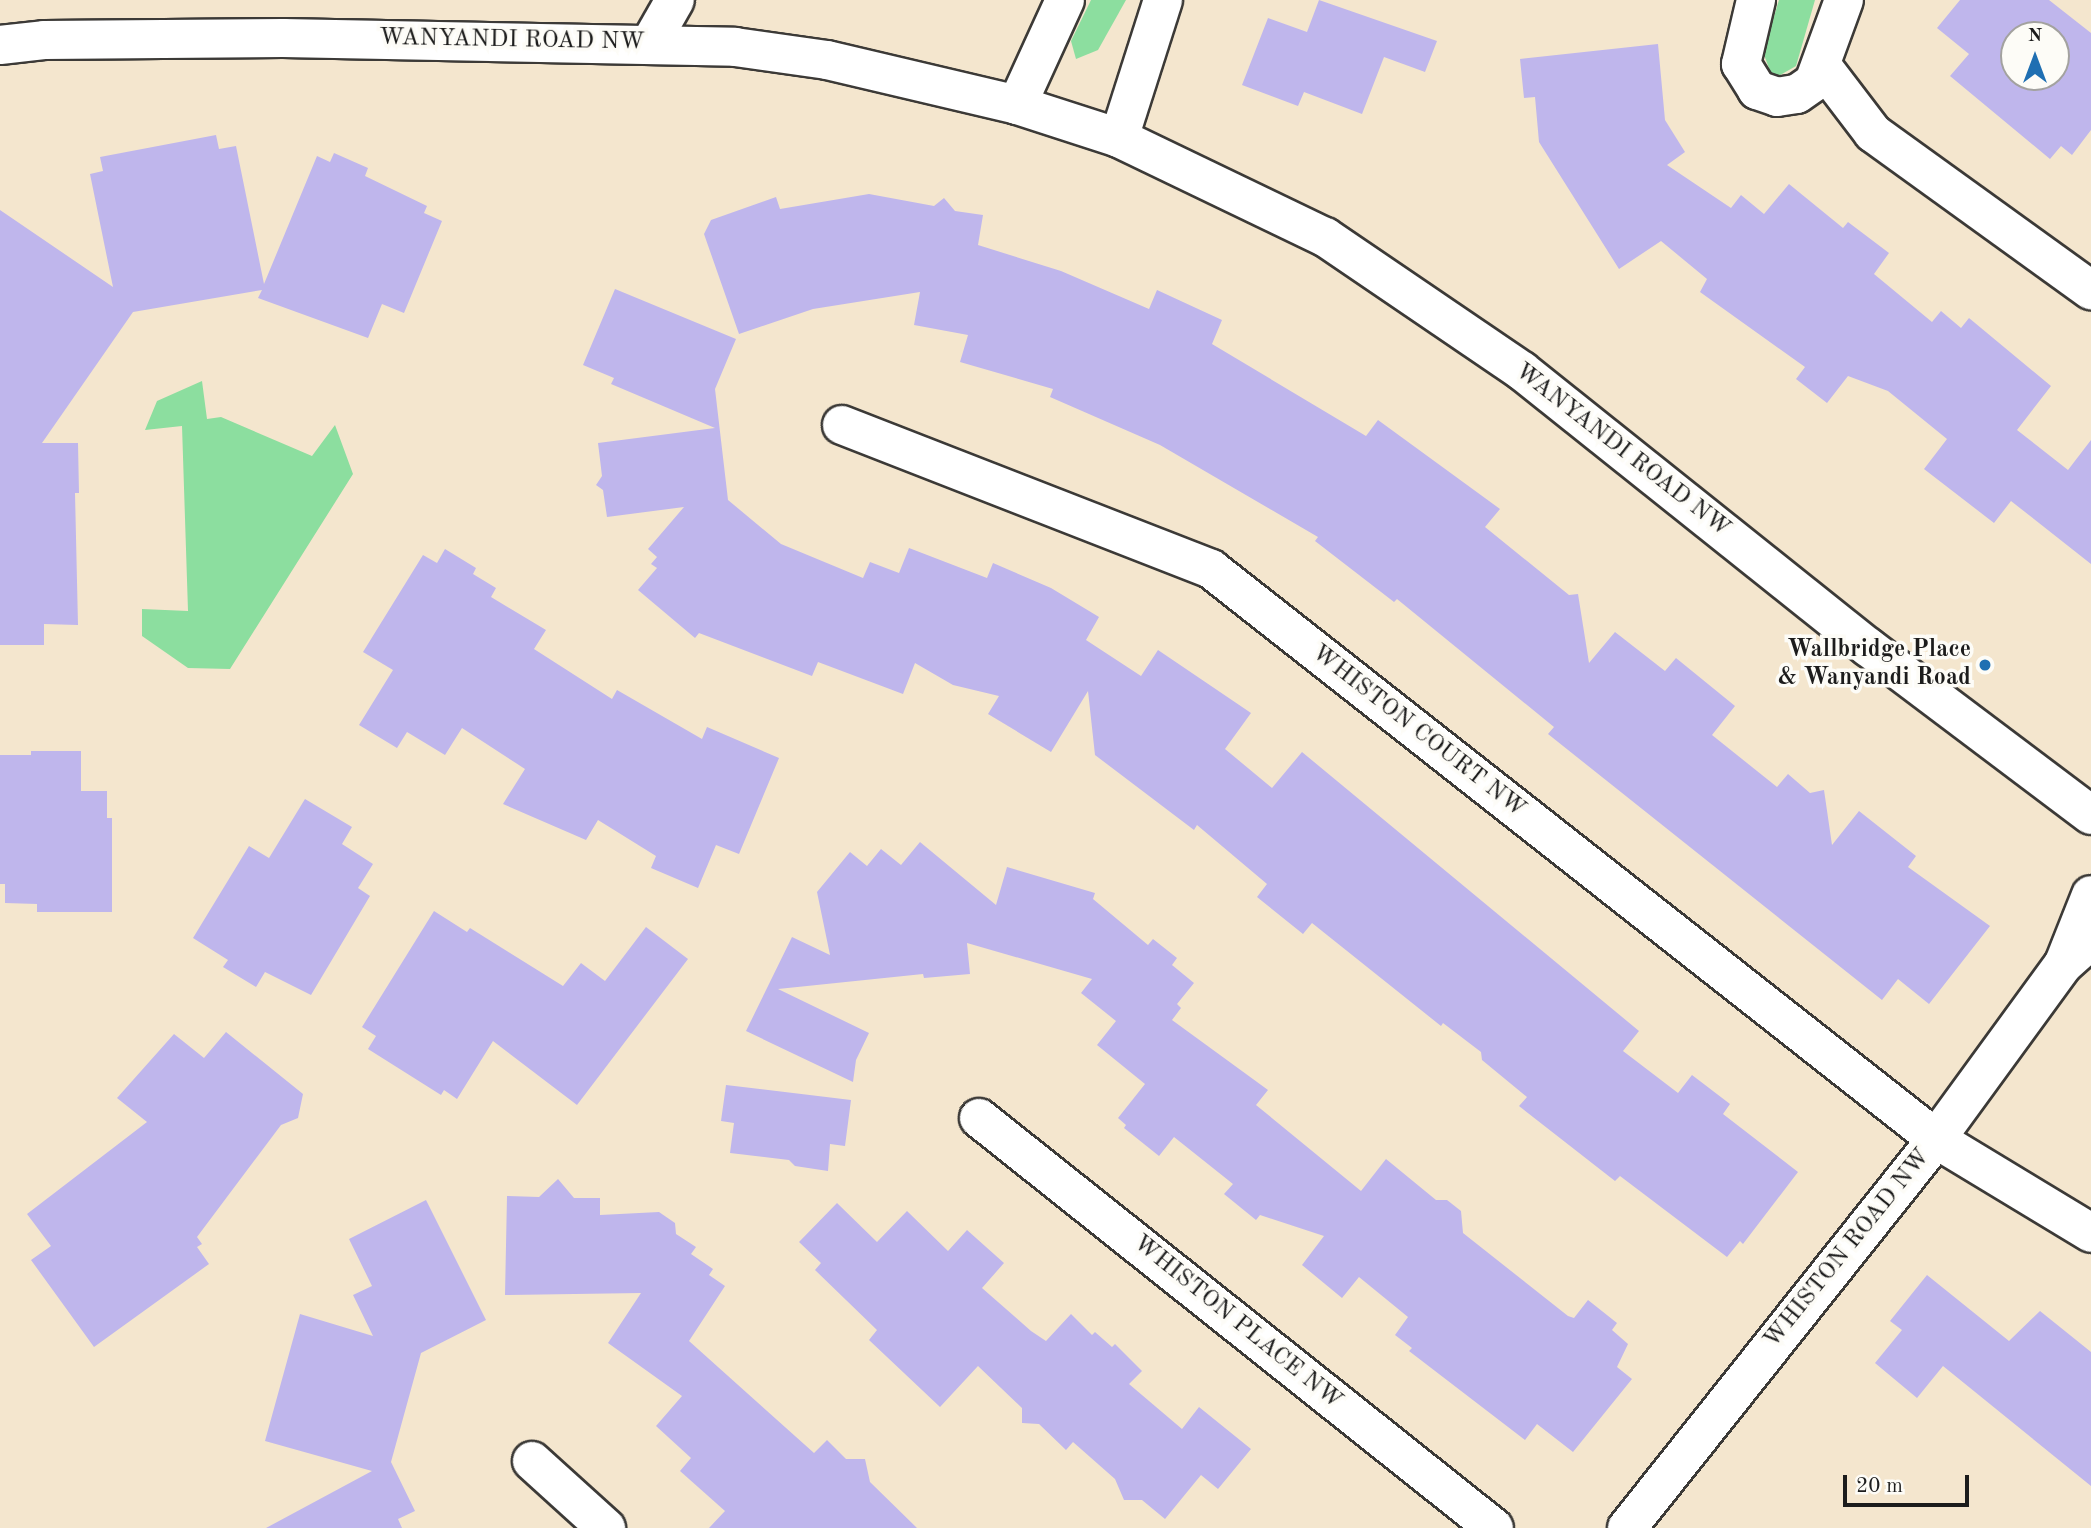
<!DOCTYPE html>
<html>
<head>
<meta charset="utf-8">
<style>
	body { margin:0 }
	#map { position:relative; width:2091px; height:1528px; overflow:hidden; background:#f4e6ce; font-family:"Old Standard TT",serif }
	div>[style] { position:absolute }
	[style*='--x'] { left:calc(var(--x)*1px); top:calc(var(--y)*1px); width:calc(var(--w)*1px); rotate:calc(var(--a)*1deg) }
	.green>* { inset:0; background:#8cde9f }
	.building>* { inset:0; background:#bfb6ec }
	.roads { filter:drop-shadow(2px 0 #3c3a37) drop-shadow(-2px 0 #3c3a37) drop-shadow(0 2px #3c3a37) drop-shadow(0 -2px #3c3a37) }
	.minor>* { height:38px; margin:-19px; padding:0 19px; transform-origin:19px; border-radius:19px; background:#fff }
	.dots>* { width:19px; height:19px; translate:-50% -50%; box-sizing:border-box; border:4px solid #fdfcf7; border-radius:50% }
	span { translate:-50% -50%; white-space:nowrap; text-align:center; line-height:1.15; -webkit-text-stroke:7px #fdfcf7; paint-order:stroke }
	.street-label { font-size:24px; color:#1c1c1c }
	.poi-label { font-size:24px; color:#1c1c1c; font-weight:700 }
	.right { translate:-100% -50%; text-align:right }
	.north { position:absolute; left:2000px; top:21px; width:70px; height:70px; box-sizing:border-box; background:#fdfcf7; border:2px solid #a3a29f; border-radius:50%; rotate:0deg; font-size:19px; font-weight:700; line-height:28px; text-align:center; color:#1c1c1c }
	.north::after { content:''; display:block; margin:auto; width:24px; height:32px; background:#1f6fb2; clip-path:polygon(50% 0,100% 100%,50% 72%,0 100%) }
	.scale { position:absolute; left:1843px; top:1475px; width:126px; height:32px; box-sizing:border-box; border:4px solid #1c1c1c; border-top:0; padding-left:9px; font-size:21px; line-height:24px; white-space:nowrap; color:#1c1c1c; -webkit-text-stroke:5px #fdfcf7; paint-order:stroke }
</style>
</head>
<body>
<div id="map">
	<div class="green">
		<div style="clip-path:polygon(1091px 0,1126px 0,1098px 50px,1076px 59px,1071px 41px)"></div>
		<div style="clip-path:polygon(1779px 0,1815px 0,1796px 66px,1773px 79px,1763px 52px)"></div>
		<div style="clip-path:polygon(202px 381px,207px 419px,221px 417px,312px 456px,335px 425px,353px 474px,230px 669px,188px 668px,142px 636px,142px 609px,188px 611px,182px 426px,145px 430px,157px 401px)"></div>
	</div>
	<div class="building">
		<div style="clip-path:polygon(1319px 0,1437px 41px,1425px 72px,1384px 57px,1362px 114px,1304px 92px,1298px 106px,1242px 85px,1268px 18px,1307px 32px)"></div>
		<div style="clip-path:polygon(evenodd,1960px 0,2049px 0,2091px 33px,2091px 130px,2072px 155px,2061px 146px,2050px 159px,1950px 76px,1969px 54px,1937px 28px,1960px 0,2014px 35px,2056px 35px,2056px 77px,2014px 77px,2014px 35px)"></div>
		<div style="clip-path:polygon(1658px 44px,1665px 120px,1685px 152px,1667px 165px,1731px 208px,1741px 195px,1764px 214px,1789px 184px,1843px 228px,1848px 222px,1889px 253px,1874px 274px,1932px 322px,1941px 311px,1961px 328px,1969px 318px,2051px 386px,2017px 430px,2068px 470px,2091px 440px,2091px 564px,2011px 501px,1994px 523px,1924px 469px,1947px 439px,1888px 391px,1848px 376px,1827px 403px,1796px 379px,1805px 367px,1700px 292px,1707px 279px,1661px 241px,1619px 269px,1539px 142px,1535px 97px,1524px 98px,1520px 59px)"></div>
		<div style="clip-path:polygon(216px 135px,219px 149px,236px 146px,264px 284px,317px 156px,330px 162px,334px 153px,368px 168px,365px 176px,427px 206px,424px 213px,442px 221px,404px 313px,382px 304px,368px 338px,258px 298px,262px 290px,133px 312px,42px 443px,78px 443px,79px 493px,75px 493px,78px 625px,44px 624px,44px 645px,0 645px,0 210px,113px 287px,90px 174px,103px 171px,100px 157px)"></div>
		<div style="clip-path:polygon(869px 194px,934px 206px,944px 198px,955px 211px,983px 215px,978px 245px,1061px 271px,1149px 309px,1157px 290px,1222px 320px,1212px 344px,1366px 436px,1378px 420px,1500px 509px,1485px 527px,1569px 595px,1578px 594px,1589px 663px,1615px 632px,1665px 671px,1676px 658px,1735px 706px,1712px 735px,1777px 787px,1788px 774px,1810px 793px,1824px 790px,1832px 845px,1859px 811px,1916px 856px,1908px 867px,1990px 926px,1929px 1004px,1898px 979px,1882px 1000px,1548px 734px,1554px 727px,1397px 599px,1394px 602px,1315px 541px,1318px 537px,1160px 445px,1050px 397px,1053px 389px,960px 362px,968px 335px,914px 325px,920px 292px,813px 309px,739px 334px,704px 234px,711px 220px,776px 197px,780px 209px)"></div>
		<div style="clip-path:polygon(615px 289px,736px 339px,715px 389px,728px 500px,781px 544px,863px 578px,870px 562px,899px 573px,909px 548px,987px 578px,993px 563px,1051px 588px,1099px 617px,1086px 640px,1141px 676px,1158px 650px,1251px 713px,1225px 749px,1272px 788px,1302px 752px,1639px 1031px,1623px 1051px,1678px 1093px,1692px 1075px,1730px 1104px,1723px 1114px,1798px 1172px,1743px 1244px,1740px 1241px,1727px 1257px,1620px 1176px,1615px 1181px,1519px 1106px,1527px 1097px,1482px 1060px,1481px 1052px,1443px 1023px,1441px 1026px,1312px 923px,1303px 934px,1257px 897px,1267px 884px,1197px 825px,1194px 830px,1095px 755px,1088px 691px,1051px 752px,988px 714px,999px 696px,953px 685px,915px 663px,903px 694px,818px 662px,812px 676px,699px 633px,695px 638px,638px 590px,657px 568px,651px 564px,657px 557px,648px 549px,684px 507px,607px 517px,603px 490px,596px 485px,602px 476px,598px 443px,715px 428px,611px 384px,614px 378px,583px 365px)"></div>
		<div style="clip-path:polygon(445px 549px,476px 568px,473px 574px,496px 588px,491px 597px,546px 630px,534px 649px,612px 699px,617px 690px,702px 739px,707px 727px,779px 758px,739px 854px,716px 845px,698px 888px,651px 868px,656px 856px,598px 820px,586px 840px,503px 804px,525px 769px,462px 728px,445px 755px,407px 732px,397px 748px,359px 725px,393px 670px,363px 652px,423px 555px,437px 563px)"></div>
		<div style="clip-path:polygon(31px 751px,81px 751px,81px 791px,107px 791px,107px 818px,112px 818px,112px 912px,37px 912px,37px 904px,5px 903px,5px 884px,0 884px,0 755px,31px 755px)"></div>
		<div style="clip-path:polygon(305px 799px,352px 827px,342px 844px,373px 864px,358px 888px,370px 896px,311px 995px,265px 972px,256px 987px,223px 967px,228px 960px,193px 938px,249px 846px,269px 858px)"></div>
		<div style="clip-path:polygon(920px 842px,996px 905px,1007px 867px,1095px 893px,1093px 899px,1148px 945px,1153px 939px,1177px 958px,1172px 965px,1194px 983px,1177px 1004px,1181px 1008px,1172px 1020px,1268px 1090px,1256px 1105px,1361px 1191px,1386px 1159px,1436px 1200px,1447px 1200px,1461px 1211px,1463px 1233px,1568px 1316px,1574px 1318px,1588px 1300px,1617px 1323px,1612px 1330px,1628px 1344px,1617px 1367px,1632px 1379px,1573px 1452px,1537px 1424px,1525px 1440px,1409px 1351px,1412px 1348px,1395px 1335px,1408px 1317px,1359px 1277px,1342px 1298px,1302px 1265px,1324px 1236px,1260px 1215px,1256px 1220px,1224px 1194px,1233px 1184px,1174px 1137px,1159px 1156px,1124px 1128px,1126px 1125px,1118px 1118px,1145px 1084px,1097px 1045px,1116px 1021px,1081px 993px,1092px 979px,967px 943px,970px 974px,924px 978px,923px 974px,778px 989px,869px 1033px,856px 1060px,853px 1082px,746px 1031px,792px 937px,830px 955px,817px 892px,850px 852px,867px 866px,881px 849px,901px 865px)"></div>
		<div style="clip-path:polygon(434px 911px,467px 932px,470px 928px,563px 986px,581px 963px,605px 981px,646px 927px,688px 959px,577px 1105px,493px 1041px,457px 1099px,444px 1090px,441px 1095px,368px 1049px,376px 1036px,362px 1027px)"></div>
		<div style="clip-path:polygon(226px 1032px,303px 1094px,298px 1118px,281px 1125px,197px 1237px,202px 1244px,197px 1247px,209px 1264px,94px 1347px,31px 1260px,51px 1246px,27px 1214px,147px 1122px,117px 1098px,174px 1034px,204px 1058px)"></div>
		<div style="clip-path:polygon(726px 1085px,851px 1100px,845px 1146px,830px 1144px,828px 1171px,795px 1166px,789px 1160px,730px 1153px,734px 1123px,721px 1121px)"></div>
		<div style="clip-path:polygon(558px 1179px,574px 1198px,600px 1198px,600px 1215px,659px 1212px,675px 1223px,676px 1234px,696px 1247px,691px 1254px,713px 1269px,709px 1275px,725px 1286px,689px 1341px,814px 1453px,827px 1440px,846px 1459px,865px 1459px,870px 1482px,917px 1528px,709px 1528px,725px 1511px,680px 1471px,691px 1458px,656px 1426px,682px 1396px,608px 1343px,641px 1293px,505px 1295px,507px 1196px,539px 1197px)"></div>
		<div style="clip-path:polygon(426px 1200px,486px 1320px,421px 1353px,391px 1462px,415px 1511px,398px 1519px,402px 1528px,266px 1528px,372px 1471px,265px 1441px,300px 1314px,373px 1336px,353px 1295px,372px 1286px,349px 1239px)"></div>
		<div style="clip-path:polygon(837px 1203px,877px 1242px,907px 1211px,948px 1251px,967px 1230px,1004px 1263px,982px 1288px,1031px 1331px,1046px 1341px,1071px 1314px,1092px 1335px,1095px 1332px,1112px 1347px,1115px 1344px,1142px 1371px,1129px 1384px,1182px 1429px,1199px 1407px,1251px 1449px,1218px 1489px,1201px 1475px,1165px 1519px,1142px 1500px,1124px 1500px,1115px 1479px,1073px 1442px,1066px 1450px,1039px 1424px,1022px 1423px,1022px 1408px,978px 1366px,940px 1407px,869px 1340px,877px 1330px,815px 1270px,821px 1263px,799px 1242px)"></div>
		<div style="clip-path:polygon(1927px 1275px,2009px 1341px,2040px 1311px,2091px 1352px,2091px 1486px,1943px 1366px,1917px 1398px,1875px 1363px,1902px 1330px,1890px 1321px)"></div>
	</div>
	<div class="roads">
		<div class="minor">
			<div style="--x:1756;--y:0;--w:66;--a:103.2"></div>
			<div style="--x:1741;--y:64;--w:31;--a:58"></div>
			<div style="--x:1757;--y:90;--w:21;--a:19"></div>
			<div style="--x:1777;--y:97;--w:20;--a:-9"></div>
			<div style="--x:1797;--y:94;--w:21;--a:-35"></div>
			<div style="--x:1814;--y:82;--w:87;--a:-69.9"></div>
			<div style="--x:651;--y:42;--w:48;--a:-60.3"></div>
			<div style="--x:0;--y:45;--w:44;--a:-6.5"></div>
			<div style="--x:44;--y:40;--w:239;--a:-0.5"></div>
			<div style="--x:283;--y:38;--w:452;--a:1.1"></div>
			<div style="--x:735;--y:47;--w:93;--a:8"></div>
			<div style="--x:827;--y:60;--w:195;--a:13.3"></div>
			<div style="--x:1017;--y:105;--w:107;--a:17.9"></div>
			<div style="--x:1119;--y:138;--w:229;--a:25.7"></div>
			<div style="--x:1325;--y:237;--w:238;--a:34.2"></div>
			<div style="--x:1522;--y:371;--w:443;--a:38.6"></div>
			<div style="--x:1868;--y:647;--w:279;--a:37"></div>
			<div style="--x:1822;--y:66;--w:84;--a:52.7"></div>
			<div style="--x:1873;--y:133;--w:269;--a:35.8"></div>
			<div style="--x:1017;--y:105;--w:115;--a:-65.4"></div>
			<div style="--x:1119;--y:138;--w:145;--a:-72.3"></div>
			<div style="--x:842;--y:425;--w:396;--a:21.3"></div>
			<div style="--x:1211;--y:569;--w:922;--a:38.17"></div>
			<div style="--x:1936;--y:1139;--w:181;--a:31.2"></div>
			<div style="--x:2064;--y:963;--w:73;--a:-68.3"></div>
			<div style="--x:979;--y:1118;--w:658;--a:38.52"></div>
			<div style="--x:532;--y:1461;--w:100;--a:42.2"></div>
			<div style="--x:1627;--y:1528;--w:497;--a:-51.5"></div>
			<div style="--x:1936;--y:1139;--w:215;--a:-53.9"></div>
			<div style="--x:2063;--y:965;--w:38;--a:-42"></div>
		</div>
	</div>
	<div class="dots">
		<div style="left:1985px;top:665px;background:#1f6fb2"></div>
	</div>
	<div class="street-label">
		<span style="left:512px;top:41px;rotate:1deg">WANYANDI ROAD NW</span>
		<span style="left:1622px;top:451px;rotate:38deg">WANYANDI ROAD NW</span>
		<span style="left:1418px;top:732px;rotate:38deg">WHISTON COURT NW</span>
		<span style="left:1848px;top:1249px;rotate:-51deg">WHISTON ROAD NW</span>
		<span style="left:1237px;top:1323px;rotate:39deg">WHISTON PLACE NW</span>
	</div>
	<div class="poi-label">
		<span class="right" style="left:1971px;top:665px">Wallbridge Place<br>&amp; Wanyandi Road</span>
	</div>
	<div class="north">N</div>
	<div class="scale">20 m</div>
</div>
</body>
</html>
